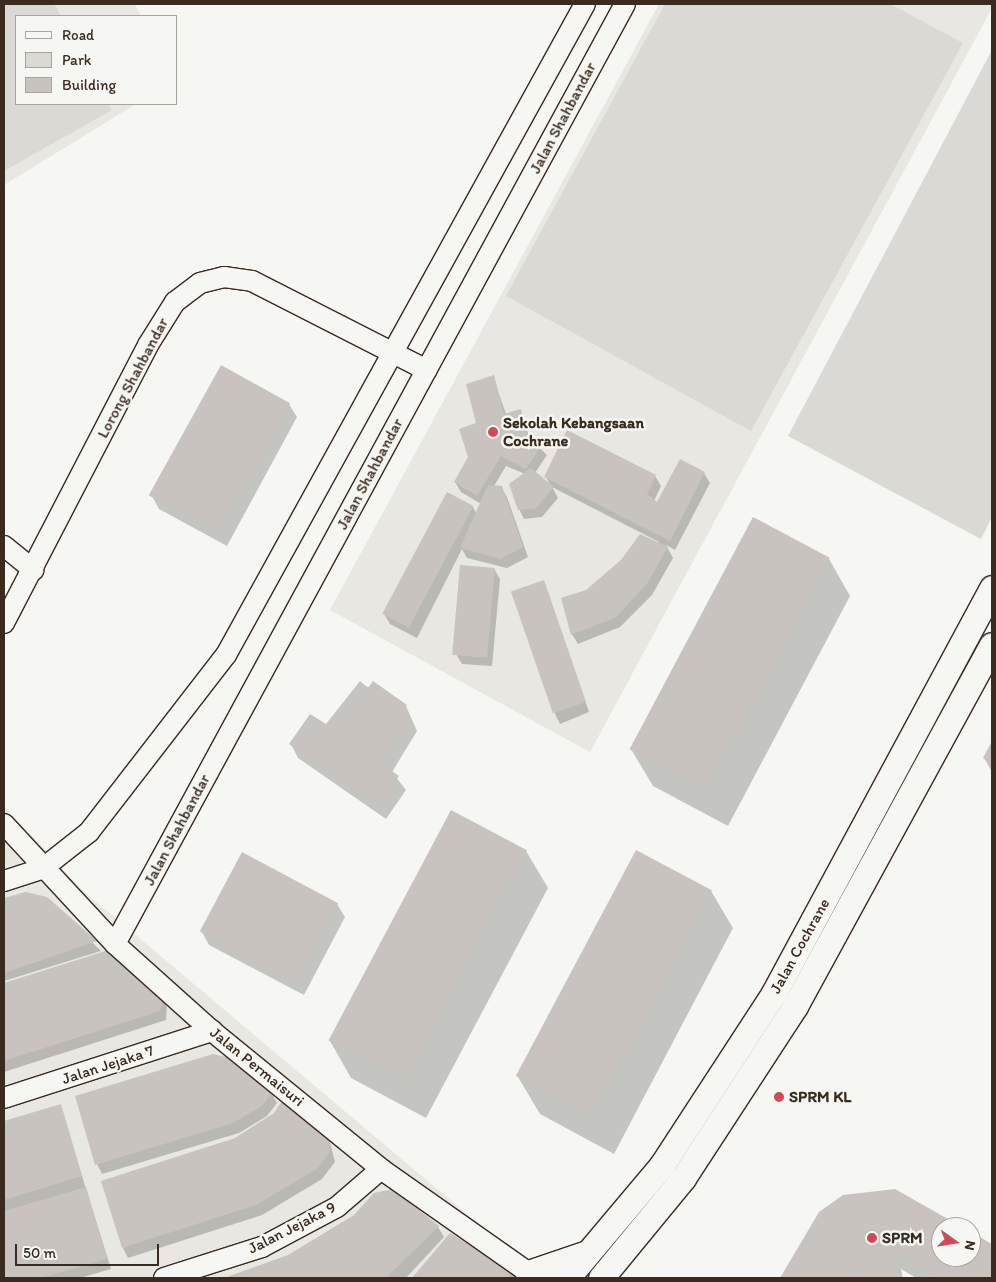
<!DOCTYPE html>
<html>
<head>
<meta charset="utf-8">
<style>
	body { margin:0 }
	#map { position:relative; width:996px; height:1282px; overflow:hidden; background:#f6f6f2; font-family:Itim,sans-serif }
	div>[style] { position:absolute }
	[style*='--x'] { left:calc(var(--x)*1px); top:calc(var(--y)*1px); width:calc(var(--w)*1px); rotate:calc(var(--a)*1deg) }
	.built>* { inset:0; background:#e8e7e2 }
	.green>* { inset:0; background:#dad9d3 }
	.shadow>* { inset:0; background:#0003 }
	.building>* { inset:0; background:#c8c3be; transform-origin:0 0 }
	.roads { filter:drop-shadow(1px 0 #3b2a1e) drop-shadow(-1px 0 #3b2a1e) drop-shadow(0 1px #3b2a1e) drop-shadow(0 -1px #3b2a1e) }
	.minor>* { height:20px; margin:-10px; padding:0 10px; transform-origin:10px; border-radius:10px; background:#f6f6f2 }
	.tertiary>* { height:25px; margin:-12.5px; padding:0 12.5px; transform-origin:12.5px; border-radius:12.5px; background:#f6f6f2 }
	.dots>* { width:14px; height:14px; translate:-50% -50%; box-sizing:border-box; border:2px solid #f6f6f2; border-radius:50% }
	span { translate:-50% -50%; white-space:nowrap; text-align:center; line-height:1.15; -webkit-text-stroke:5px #f6f6f2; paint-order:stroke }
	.street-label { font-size:16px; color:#3b2a1e }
	.poi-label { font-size:16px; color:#3b2a1e; font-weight:700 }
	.left { translate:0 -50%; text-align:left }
	.frame { position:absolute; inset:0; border:5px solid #3b2a1e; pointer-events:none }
	.legend { position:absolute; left:15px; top:15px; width:162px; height:90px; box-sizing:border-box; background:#f6f6f2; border:1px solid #aba49d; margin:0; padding:6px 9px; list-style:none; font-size:15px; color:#3b2a1e }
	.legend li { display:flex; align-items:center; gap:10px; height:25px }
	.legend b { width:25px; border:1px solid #aba49d }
	.north { position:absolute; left:931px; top:1217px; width:50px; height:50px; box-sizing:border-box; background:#f6f6f2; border:1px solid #aba49d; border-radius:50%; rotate:103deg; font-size:14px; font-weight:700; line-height:20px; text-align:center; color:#3b2a1e }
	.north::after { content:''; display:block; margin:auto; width:18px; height:22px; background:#d1495b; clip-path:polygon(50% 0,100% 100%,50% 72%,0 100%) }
	.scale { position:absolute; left:15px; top:1244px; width:144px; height:22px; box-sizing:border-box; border:2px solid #3b2a1e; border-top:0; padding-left:6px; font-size:15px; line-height:18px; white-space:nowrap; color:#3b2a1e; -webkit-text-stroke:4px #f6f6f2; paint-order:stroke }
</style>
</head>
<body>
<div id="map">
	<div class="built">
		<div style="clip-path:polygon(4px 4px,135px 4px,141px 16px,16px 16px,16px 104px,136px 104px,4px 185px)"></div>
		<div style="clip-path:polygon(659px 4px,992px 4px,992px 8px,590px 752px,330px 610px)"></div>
		<div style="clip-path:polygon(4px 806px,81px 889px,543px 1278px,4px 1278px)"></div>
	</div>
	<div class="green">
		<div style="clip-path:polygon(4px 4px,54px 4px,61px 16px,16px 16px,16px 104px,108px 104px,112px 110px,4px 171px)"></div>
		<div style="clip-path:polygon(665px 4px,890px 4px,963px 43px,751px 431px,506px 296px)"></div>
		<div style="clip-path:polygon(992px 50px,992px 517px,981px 539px,788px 436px)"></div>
	</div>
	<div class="shadow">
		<div style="clip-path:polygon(493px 377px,506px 414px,520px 411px,530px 439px,547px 455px,535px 473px,551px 486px,546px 477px,655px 476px,661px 486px,654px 501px,658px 504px,704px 473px,710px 483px,675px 550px,666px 545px,673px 558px,652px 595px,620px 627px,578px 644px,572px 634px,587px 591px,659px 542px,552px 487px,558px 498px,542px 517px,524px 519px,519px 509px,525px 474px,506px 466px,494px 486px,501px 487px,507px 497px,528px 557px,507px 568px,467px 558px,462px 549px,417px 638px,390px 624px,384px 614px,472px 506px,477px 514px,481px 504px,461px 492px,455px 482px,469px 457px)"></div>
		<div style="clip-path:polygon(289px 404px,297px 417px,227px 546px,159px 509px,152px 496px)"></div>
		<div style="clip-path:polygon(829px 559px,850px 596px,728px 826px,653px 786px,631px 749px)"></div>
		<div style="clip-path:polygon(494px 569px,500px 579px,492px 666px,462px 664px,456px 654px)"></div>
		<div style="clip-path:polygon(544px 582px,589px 712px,560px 724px,555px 714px)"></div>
		<div style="clip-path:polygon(360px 683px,406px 706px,417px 731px,392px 772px,406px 790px,386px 819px,298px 758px,291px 744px,326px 726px)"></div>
		<div style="clip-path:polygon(992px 743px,992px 772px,984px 758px)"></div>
		<div style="clip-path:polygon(526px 851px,548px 888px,426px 1118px,351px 1078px,330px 1041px)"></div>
		<div style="clip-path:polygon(711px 891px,733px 928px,614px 1154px,540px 1114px,518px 1077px)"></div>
		<div style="clip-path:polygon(26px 893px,47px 898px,101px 951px,4px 981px,4px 899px)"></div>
		<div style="clip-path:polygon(337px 904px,345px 917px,304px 995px,209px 945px,202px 932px)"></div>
		<div style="clip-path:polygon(115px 950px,167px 1003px,166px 1020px,4px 1072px,4px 985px)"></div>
		<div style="clip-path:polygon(271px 1093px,277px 1103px,267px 1116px,239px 1133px,102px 1174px,97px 1164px)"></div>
		<div style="clip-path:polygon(60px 1105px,111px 1269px,80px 1278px,4px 1278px,4px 1123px)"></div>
		<div style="clip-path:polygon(328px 1135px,335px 1162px,322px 1179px,262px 1215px,128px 1258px,123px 1248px)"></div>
		<div style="clip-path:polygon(820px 1213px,941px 1227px,941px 1257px,971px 1257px,971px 1234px,992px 1246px,992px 1278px,916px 1278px,901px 1269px,903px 1278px,781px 1278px)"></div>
		<div style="clip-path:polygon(438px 1227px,444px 1237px,406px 1278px,227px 1278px)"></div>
		<div style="clip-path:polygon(450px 1234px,513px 1272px,516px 1278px,414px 1278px)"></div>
	</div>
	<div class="building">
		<div style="left:221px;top:365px;width:79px;height:149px;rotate:29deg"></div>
		<div style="clip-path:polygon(494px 375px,504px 414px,521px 409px,527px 436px,542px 445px,526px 469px,501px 456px,477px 496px,454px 482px,468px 457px,459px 429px,476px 423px,466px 384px)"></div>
		<div style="clip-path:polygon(567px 430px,656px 475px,647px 494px,657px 502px,680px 459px,705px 472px,670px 541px,544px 477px)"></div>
		<div style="clip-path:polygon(531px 468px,554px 487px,536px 508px,518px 510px,509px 484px)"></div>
		<div style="clip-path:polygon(488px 485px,502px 486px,523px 547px,501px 559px,460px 548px)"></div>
		<div style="left:447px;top:492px;width:30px;height:138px;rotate:28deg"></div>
		<div style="left:753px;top:517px;width:87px;height:263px;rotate:28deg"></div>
		<div style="clip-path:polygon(640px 534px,668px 547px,647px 584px,615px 618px,571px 635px,561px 598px,586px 590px,621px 560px)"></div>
		<div style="left:460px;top:565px;width:35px;height:90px;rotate:5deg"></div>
		<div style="left:544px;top:580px;width:129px;height:35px;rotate:71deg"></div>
		<div style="clip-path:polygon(360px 681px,368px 688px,373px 681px,407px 705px,402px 711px,410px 717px,382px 764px,399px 776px,378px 806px,289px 744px,310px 714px,326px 724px)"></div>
		<div style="clip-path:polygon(992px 741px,992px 764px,983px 758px)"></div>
		<div style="left:451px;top:810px;width:86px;height:261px;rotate:28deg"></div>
		<div style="left:636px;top:850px;width:86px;height:256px;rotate:28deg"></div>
		<div style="left:242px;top:852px;width:109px;height:90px;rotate:28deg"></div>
		<div style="clip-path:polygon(26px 892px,47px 897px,97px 941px,4px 973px,4px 898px)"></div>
		<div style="clip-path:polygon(115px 948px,163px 992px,160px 1011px,4px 1061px,4px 983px)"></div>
		<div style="clip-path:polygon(213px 1054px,230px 1058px,272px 1093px,262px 1106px,233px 1123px,95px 1165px,75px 1096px)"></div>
		<div style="clip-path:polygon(284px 1098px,328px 1134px,330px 1152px,317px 1169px,256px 1205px,122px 1248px,101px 1181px,235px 1138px,274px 1113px)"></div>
		<div style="clip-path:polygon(61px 1104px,82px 1176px,4px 1200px,4px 1121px)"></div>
		<div style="clip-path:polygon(86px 1187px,107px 1259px,41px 1278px,4px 1278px,4px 1211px)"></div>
		<div style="clip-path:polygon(393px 1189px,439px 1226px,386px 1278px,224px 1278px,288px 1255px,354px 1215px,374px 1193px)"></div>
		<div style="clip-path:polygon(895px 1189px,962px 1227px,941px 1227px,941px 1257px,971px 1257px,971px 1232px,992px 1244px,992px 1278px,937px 1278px,891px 1252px,899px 1278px,863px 1278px,858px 1261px,847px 1278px,780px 1278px,819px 1212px,843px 1195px)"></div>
		<div style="clip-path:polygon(450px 1233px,513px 1271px,507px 1278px,412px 1278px)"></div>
	</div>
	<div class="roads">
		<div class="minor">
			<div style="--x:4;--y:546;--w:38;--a:39"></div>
			<div style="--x:4;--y:623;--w:313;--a:-62.6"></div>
			<div style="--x:148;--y:345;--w:51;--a:-57.9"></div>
			<div style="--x:175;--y:302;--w:31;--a:-37"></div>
			<div style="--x:200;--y:283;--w:25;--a:-14"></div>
			<div style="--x:224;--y:277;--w:28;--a:8"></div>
			<div style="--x:252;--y:281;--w:196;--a:27"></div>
			<div style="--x:4;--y:824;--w:163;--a:47.2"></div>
			<div style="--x:115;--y:944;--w:130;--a:41.9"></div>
			<div style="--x:212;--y:1031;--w:218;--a:39.2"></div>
			<div style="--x:381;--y:1169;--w:189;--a:35.1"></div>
			<div style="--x:4;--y:881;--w:40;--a:-18"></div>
			<div style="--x:42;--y:869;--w:60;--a:-38.2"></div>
			<div style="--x:89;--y:832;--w:224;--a:-52.3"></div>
			<div style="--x:226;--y:655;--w:743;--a:-61.13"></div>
			<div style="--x:115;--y:944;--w:1069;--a:-61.52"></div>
			<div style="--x:4;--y:1098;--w:219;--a:-17.9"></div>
			<div style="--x:164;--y:1278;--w:103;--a:-17.6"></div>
			<div style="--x:262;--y:1247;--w:85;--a:-28.1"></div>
			<div style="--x:337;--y:1207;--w:58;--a:-40.8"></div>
		</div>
		<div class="tertiary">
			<div style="--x:528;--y:1273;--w:59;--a:-18.7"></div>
			<div style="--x:567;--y:1278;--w:148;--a:-49.9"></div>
			<div style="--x:662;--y:1165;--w:205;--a:-56.9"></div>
			<div style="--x:774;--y:993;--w:460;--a:-61.7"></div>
			<div style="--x:601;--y:1278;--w:129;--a:-50.6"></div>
			<div style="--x:683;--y:1178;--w:205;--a:-56.9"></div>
			<div style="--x:795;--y:1006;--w:411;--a:-61.4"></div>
		</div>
	</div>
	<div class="dots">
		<div style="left:493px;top:432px;background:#d1495b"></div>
		<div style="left:779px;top:1097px;background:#d1495b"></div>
		<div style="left:872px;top:1238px;background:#d1495b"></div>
	</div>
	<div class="street-label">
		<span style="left:563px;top:118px;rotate:-62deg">Jalan Shahbandar</span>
		<span style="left:133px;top:378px;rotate:-62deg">Lorong Shahbandar</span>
		<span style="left:370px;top:474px;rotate:-62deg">Jalan Shahbandar</span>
		<span style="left:177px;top:830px;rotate:-62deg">Jalan Shahbandar</span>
		<span style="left:800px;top:946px;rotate:-61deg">Jalan Cochrane</span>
		<span style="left:108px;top:1065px;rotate:-18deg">Jalan Jejaka 7</span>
		<span style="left:257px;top:1067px;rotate:39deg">Jalan Permaisuri</span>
		<span style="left:292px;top:1228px;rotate:-27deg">Jalan Jejaka 9</span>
	</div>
	<div class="poi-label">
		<span class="left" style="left:503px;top:432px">Sekolah Kebangsaan<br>Cochrane</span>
		<span class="left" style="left:789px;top:1097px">SPRM KL</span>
		<span class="left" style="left:882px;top:1238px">SPRM</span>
	</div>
	<div class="frame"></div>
	<ul class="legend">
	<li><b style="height:6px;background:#f6f6f2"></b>Road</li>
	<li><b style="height:14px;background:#dad9d3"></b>Park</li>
	<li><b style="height:14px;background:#c8c3be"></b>Building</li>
	</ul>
	<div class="north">N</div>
	<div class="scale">50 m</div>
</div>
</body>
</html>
